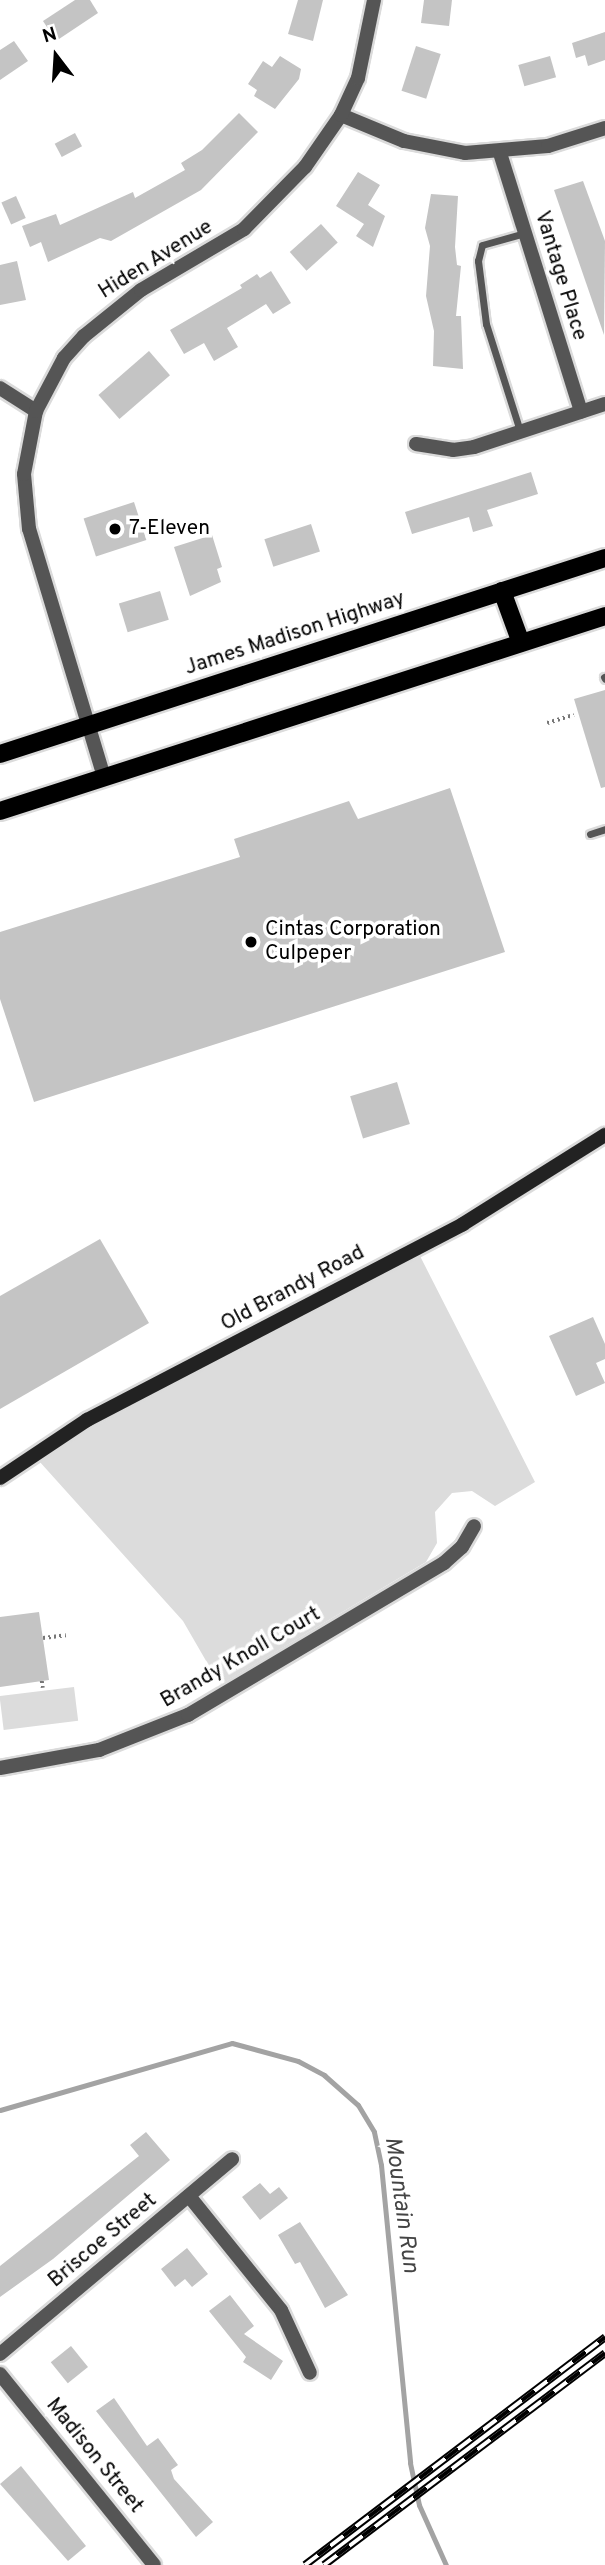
<!DOCTYPE html>
<html>
<head>
<meta charset="utf-8">
<style>
	body { margin:0 }
	#map { position:relative; width:605px; height:2565px; overflow:hidden; background:#fff; font-family:Overpass,sans-serif }
	div>[style] { position:absolute }
	[style*='--x'] { left:calc(var(--x)*1px); top:calc(var(--y)*1px); width:calc(var(--w)*1px); rotate:calc(var(--a)*1deg) }
	.green>* { inset:0; background:#dcdcdc; transform-origin:0 0 }
	.stream>* { height:5px; margin:-2.5px; padding:0 2.5px; transform-origin:2.5px; border-radius:2.5px; background:#a3a3a3 }
	.building>* { inset:0; background:#c4c4c4; transform-origin:0 0 }
	.path>* { height:3.5px; margin-top:-1.75px; transform-origin:0; background:repeating-linear-gradient(90deg,#777 0 2px,transparent 0 5.5px) }
	.roads { filter:drop-shadow(2px 0 #dbdbdb) drop-shadow(-2px 0 #dbdbdb) drop-shadow(0 2px #dbdbdb) drop-shadow(0 -2px #dbdbdb) }
	.lane>* { height:7px; margin:-3.5px; padding:0 3.5px; transform-origin:3.5px; border-radius:3.5px; background:#555 }
	.street>* { height:14px; margin:-7px; padding:0 7px; transform-origin:7px; border-radius:7px; background:#555 }
	.secondary>* { height:14px; margin:-7px; padding:0 7px; transform-origin:7px; border-radius:7px; background:#222 }
	.primary>* { height:18px; margin:-9px; padding:0 9px; transform-origin:9px; border-radius:9px; background:#000 }
	.rail>* { height:8px; margin-top:-4px; transform-origin:0; background:repeating-linear-gradient(90deg,#fff 0 16px,#000 0 32px); box-sizing:border-box; border-block:2px solid #000 }
	.dots>* { width:19px; height:19px; translate:-50% -50%; box-sizing:border-box; border:4px solid #fff; border-radius:50% }
	span { translate:-50% -50%; white-space:nowrap; text-align:center; line-height:1.15; -webkit-text-stroke:7px #fff; paint-order:stroke }
	.street-label { font-size:21px; color:#000 }
	.poi-label { font-size:21px; color:#000 }
	.left { translate:0 -50%; text-align:left }
	.water-label { font-size:23px; color:#444; font-style:italic }
	.north { position:absolute; left:21px; top:21px; width:70px; height:70px; -webkit-text-stroke:5px #fff; paint-order:stroke; rotate:343deg; font-size:19px; font-weight:700; line-height:28px; text-align:center; color:#000 }
	.north::after { content:''; display:block; margin:auto; width:24px; height:32px; background:#000; clip-path:polygon(50% 0,100% 100%,50% 72%,0 100%) }
</style>
</head>
<body>
<div id="map">
	<div class="green">
		<div style="clip-path:polygon(420px 1256px,535px 1482px,495px 1506px,472px 1491px,452px 1493px,435px 1512px,437px 1543px,426px 1562px,220px 1685px,183px 1621px,39px 1461px,63px 1443px)"></div>
		<div style="left:74px;top:1687px;width:34px;height:75px;rotate:83deg"></div>
	</div>
	<div class="stream">
		<div style="--x:0;--y:2110;--w:241;--a:-16.1"></div>
		<div style="--x:232;--y:2043;--w:68;--a:15.3"></div>
		<div style="--x:298;--y:2061;--w:30;--a:28"></div>
		<div style="--x:324;--y:2075;--w:45;--a:41.4"></div>
		<div style="--x:358;--y:2105;--w:31;--a:59"></div>
		<div style="--x:374;--y:2132;--w:34;--a:78"></div>
		<div style="--x:381;--y:2165;--w:299;--a:84.4"></div>
		<div style="--x:410;--y:2463;--w:43;--a:77.9"></div>
		<div style="--x:419;--y:2505;--w:66;--a:65.8"></div>
	</div>
	<div class="building">
		<div style="clip-path:polygon(75px 0,90px 0,98px 13px,56px 41px,43px 21px)"></div>
		<div style="clip-path:polygon(298px 0,323px 0,313px 41px,288px 34px)"></div>
		<div style="clip-path:polygon(424px 0,452px 0,449px 26px,421px 23px)"></div>
		<div style="clip-path:polygon(605px 32px,605px 60px,588px 66px,585px 55px,576px 58px,572px 43px)"></div>
		<div style="clip-path:polygon(14px 41px,28px 61px,0 80px,0 50px)"></div>
		<div style="left:416px;top:46px;width:26px;height:47px;rotate:18deg"></div>
		<div style="clip-path:polygon(280px 56px,301px 69px,299px 79px,275px 109px,254px 96px,257px 90px,248px 84px,263px 61px,272px 67px)"></div>
		<div style="left:550px;top:56px;width:22px;height:33px;rotate:74deg"></div>
		<div style="clip-path:polygon(239px 113px,258px 132px,201px 190px,111px 241px,100px 238px,48px 262px,41px 242px,30px 247px,22px 226px,56px 214px,60px 225px,133px 192px,135px 198px,185px 170px,181px 163px,202px 150px)"></div>
		<div style="left:75px;top:133px;width:15px;height:23px;rotate:62deg"></div>
		<div style="clip-path:polygon(358px 172px,380px 185px,368px 205px,385px 216px,373px 247px,356px 236px,364px 224px,336px 206px)"></div>
		<div style="clip-path:polygon(583px 181px,605px 241px,604px 335px,554px 190px)"></div>
		<div style="clip-path:polygon(431px 194px,458px 196px,455px 247px,457px 265px,461px 266px,456px 316px,461px 316px,463px 369px,433px 366px,434px 331px,426px 296px,430px 246px,425px 228px)"></div>
		<div style="left:16px;top:196px;width:24px;height:16px;rotate:66deg"></div>
		<div style="left:321px;top:224px;width:25px;height:42px;rotate:48deg"></div>
		<div style="clip-path:polygon(17px 261px,26px 300px,0 305px,0 265px)"></div>
		<div style="clip-path:polygon(271px 271px,291px 303px,273px 314px,266px 304px,227px 328px,238px 347px,214px 361px,204px 343px,184px 354px,170px 330px,242px 288px,240px 285px,257px 274px,260px 278px)"></div>
		<div style="left:149px;top:351px;width:32px;height:67px;rotate:49deg"></div>
		<div style="clip-path:polygon(531px 472px,538px 494px,487px 510px,493px 526px,473px 532px,469px 517px,412px 534px,405px 512px)"></div>
		<div style="left:134px;top:502px;width:40px;height:53px;rotate:72deg"></div>
		<div style="left:311px;top:524px;width:29px;height:49px;rotate:72deg"></div>
		<div style="clip-path:polygon(212px 535px,222px 567px,217px 569px,221px 582px,190px 596px,174px 547px)"></div>
		<div style="left:160px;top:591px;width:30px;height:43px;rotate:73deg"></div>
		<div style="clip-path:polygon(605px 690px,605px 787px,601px 788px,574px 699px)"></div>
		<div style="clip-path:polygon(450px 788px,505px 952px,34px 1102px,0 999px,0 932px,240px 857px,234px 839px,349px 801px,358px 819px)"></div>
		<div style="left:397px;top:1082px;width:44px;height:49px;rotate:73deg"></div>
		<div style="clip-path:polygon(100px 1239px,149px 1323px,0 1409px,0 1296px)"></div>
		<div style="clip-path:polygon(593px 1317px,605px 1344px,605px 1359px,596px 1363px,605px 1383px,576px 1396px,549px 1336px)"></div>
		<div style="clip-path:polygon(39px 1612px,49px 1680px,0 1687px,0 1617px)"></div>
		<div style="clip-path:polygon(146px 2132px,170px 2160px,53px 2259px,0 2297px,0 2266px,139px 2156px,130px 2145px)"></div>
		<div style="clip-path:polygon(260px 2183px,270px 2194px,279px 2187px,288px 2198px,260px 2220px,242px 2197px)"></div>
		<div style="clip-path:polygon(300px 2222px,348px 2295px,325px 2308px,300px 2262px,295px 2264px,278px 2235px)"></div>
		<div style="clip-path:polygon(187px 2248px,208px 2274px,192px 2287px,185px 2279px,175px 2287px,161px 2269px)"></div>
		<div style="clip-path:polygon(230px 2295px,254px 2326px,244px 2334px,283px 2361px,271px 2380px,243px 2362px,246px 2357px,209px 2311px)"></div>
		<div style="left:71px;top:2346px;width:27px;height:26px;rotate:51deg"></div>
		<div style="clip-path:polygon(114px 2398px,147px 2446px,158px 2438px,178px 2465px,171px 2470px,174px 2479px,213px 2522px,196px 2537px,96px 2411px)"></div>
		<div style="clip-path:polygon(21px 2466px,86px 2546px,68px 2561px,0 2484px)"></div>
	</div>
	<div class="path">
		<div style="--x:547;--y:723;--w:28;--a:-17"></div>
		<div style="--x:43;--y:1638;--w:23;--a:-7"></div>
		<div style="--x:42;--y:1681;--w:7;--a:82"></div>
	</div>
	<div class="roads">
		<div class="lane">
			<div style="--x:520;--y:431;--w:112;--a:-107.6"></div>
			<div style="--x:486;--y:324;--w:64;--a:-97.2"></div>
			<div style="--x:478;--y:261;--w:16;--a:-76"></div>
			<div style="--x:482;--y:245;--w:45;--a:-15.6"></div>
			<div style="--x:604;--y:677;--w:2;--a:63"></div>
			<div style="--x:590;--y:834;--w:16;--a:-18"></div>
		</div>
		<div class="street">
			<div style="--x:341;--y:115;--w:68;--a:22.4"></div>
			<div style="--x:404;--y:141;--w:62;--a:11.1"></div>
			<div style="--x:465;--y:153;--w:83;--a:-4.8"></div>
			<div style="--x:548;--y:146;--w:60;--a:-17.5"></div>
			<div style="--x:500;--y:153;--w:271;--a:72.6"></div>
			<div style="--x:0;--y:388;--w:43;--a:32.6"></div>
			<div style="--x:416;--y:444;--w:37;--a:9"></div>
			<div style="--x:453;--y:450;--w:21;--a:-8"></div>
			<div style="--x:474;--y:447;--w:138;--a:-18.2"></div>
			<div style="--x:104;--y:777;--w:259;--a:-106.8"></div>
			<div style="--x:29;--y:529;--w:55;--a:-95.2"></div>
			<div style="--x:24;--y:474;--w:64;--a:-79.2"></div>
			<div style="--x:36;--y:411;--w:60;--a:-62.2"></div>
			<div style="--x:64;--y:358;--w:30;--a:-48"></div>
			<div style="--x:84;--y:336;--w:73;--a:-38.9"></div>
			<div style="--x:141;--y:290;--w:120;--a:-30.6"></div>
			<div style="--x:244;--y:229;--w:87;--a:-45.5"></div>
			<div style="--x:305;--y:167;--w:63;--a:-55.3"></div>
			<div style="--x:341;--y:115;--w:41;--a:-65.3"></div>
			<div style="--x:358;--y:78;--w:80;--a:-78.4"></div>
			<div style="--x:0;--y:1768;--w:101;--a:-10.3"></div>
			<div style="--x:99;--y:1750;--w:96;--a:-21.5"></div>
			<div style="--x:188;--y:1715;--w:298;--a:-30.7"></div>
			<div style="--x:444;--y:1563;--w:24;--a:-42"></div>
			<div style="--x:462;--y:1547;--w:24;--a:-60"></div>
			<div style="--x:189;--y:2196;--w:146;--a:51.1"></div>
			<div style="--x:281;--y:2310;--w:69;--a:65.3"></div>
			<div style="--x:0;--y:2354;--w:303;--a:-40"></div>
			<div style="--x:0;--y:2374;--w:245;--a:51.1"></div>
		</div>
		<div class="secondary">
			<div style="--x:0;--y:1478;--w:105;--a:-33.7"></div>
			<div style="--x:87;--y:1420;--w:424;--a:-27.5"></div>
			<div style="--x:463;--y:1224;--w:168;--a:-32.1"></div>
		</div>
		<div class="primary">
			<div style="--x:502;--y:591;--w:55;--a:69.9"></div>
			<div style="--x:0;--y:754;--w:636;--a:-17.95"></div>
			<div style="--x:0;--y:811;--w:636;--a:-17.86"></div>
		</div>
	</div>
	<div class="rail">
		<div style="--x:305;--y:2565;--w:377;--a:-37.2"></div>
		<div style="--x:324;--y:2565;--w:352;--a:-37"></div>
	</div>
	<div class="dots">
		<div style="left:115px;top:529px;background:#000"></div>
		<div style="left:251px;top:942px;background:#000"></div>
	</div>
	<div class="street-label">
		<span style="left:156px;top:260px;rotate:-32deg">Hiden Avenue</span>
		<span style="left:560px;top:276px;rotate:73deg">Vantage Place</span>
		<span style="left:295px;top:634px;rotate:-18deg">James Madison Highway</span>
		<span style="left:293px;top:1289px;rotate:-28deg">Old Brandy Road</span>
		<span style="left:241px;top:1658px;rotate:-30deg">Brandy Knoll Court</span>
		<span style="left:103px;top:2241px;rotate:-40deg">Briscoe Street</span>
		<span style="left:94px;top:2456px;rotate:51deg">Madison Street</span>
	</div>
	<div class="poi-label">
		<span class="left" style="left:129px;top:529px">7-Eleven</span>
		<span class="left" style="left:265px;top:942px">Cintas Corporation<br>Culpeper</span>
	</div>
	<div class="water-label">
		<span style="left:400px;top:2205px;rotate:82deg">Mountain Run</span>
	</div>
	<div class="north">N</div>
</div>
</body>
</html>
